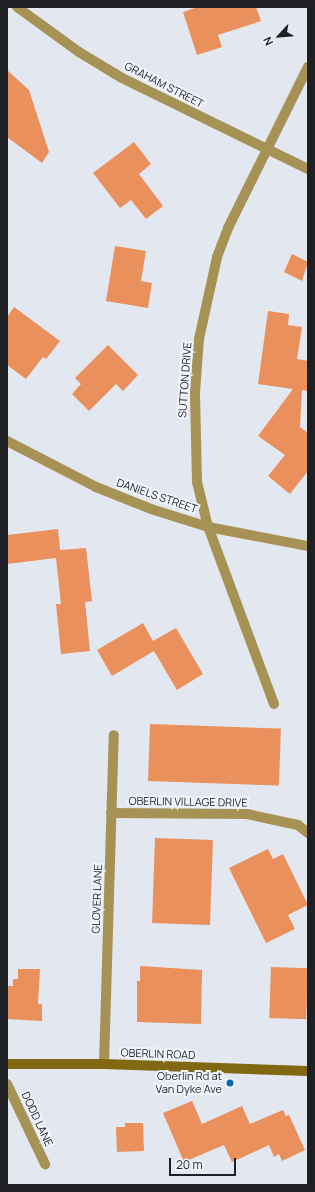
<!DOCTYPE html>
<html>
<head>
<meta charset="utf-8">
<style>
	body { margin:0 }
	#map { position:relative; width:315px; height:1192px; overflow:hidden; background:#e3e7ef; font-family:Manrope,sans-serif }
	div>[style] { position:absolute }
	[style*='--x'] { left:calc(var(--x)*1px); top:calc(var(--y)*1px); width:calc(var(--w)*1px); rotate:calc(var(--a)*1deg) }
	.building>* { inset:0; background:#e9905c; transform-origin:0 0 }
	.minor>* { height:10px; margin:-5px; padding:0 5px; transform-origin:5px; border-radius:5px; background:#a69255 }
	.secondary>* { height:10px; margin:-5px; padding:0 5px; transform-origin:5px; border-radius:5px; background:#816913 }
	.dots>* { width:11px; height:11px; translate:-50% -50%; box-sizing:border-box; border:2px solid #f0f4fc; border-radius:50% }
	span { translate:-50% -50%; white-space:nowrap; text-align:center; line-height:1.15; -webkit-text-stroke:4px #f0f4fc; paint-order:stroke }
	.street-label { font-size:11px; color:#1e2023 }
	.poi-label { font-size:11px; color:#1e2023 }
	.right { translate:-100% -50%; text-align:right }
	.frame { position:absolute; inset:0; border:8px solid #1e2023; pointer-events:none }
	.north { position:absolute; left:259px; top:16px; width:40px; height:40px; -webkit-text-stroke:3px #f0f4fc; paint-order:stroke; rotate:244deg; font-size:11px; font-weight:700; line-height:16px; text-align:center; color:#1e2023 }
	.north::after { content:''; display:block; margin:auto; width:14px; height:18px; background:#1e2023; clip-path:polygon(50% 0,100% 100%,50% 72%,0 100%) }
	.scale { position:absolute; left:169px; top:1158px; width:67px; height:18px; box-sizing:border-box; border:2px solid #1e2023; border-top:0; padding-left:5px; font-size:12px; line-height:14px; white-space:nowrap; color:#1e2023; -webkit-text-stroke:3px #f0f4fc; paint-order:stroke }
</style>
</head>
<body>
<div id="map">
	<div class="building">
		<div style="clip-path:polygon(198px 7px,256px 7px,261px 21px,218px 35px,222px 47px,197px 55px,183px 12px)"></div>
		<div style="clip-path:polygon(7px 70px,29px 90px,49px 152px,42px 163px,7px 137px)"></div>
		<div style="clip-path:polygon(134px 142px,151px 164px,139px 174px,163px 206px,146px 219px,131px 200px,120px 208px,93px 173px)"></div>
		<div style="clip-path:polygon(115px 246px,146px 251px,141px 281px,152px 283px,148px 308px,106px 301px)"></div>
		<div style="clip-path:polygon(292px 254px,308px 262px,302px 281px,284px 272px)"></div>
		<div style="clip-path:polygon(14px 307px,60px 341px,46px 359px,43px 357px,26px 379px,7px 365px,7px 317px)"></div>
		<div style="clip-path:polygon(268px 311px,289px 314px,288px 325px,302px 327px,297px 359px,308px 361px,308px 391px,302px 390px,300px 427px,308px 433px,308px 471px,290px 494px,268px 476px,285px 455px,258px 436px,293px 389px,258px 384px)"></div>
		<div style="clip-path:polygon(108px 345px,138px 375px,123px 391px,116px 384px,89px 411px,72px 394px,81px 384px,75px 378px)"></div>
		<div style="clip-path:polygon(58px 529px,60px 550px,86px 548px,92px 601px,85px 602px,90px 651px,61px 654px,56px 604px,61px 604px,56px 558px,7px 564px,7px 535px)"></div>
		<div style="clip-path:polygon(143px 623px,153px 641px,176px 628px,203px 674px,177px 690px,154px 651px,112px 676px,97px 650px)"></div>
		<div style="left:150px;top:724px;width:131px;height:57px;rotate:2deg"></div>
		<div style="left:155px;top:838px;width:58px;height:85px;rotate:2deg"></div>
		<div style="clip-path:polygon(268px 849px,273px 859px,283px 854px,308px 905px,288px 915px,295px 929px,266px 943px,229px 868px)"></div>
		<div style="clip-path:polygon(140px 966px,202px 970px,201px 1024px,137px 1022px,137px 981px,140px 981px)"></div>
		<div style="left:271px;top:967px;width:37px;height:51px;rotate:2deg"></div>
		<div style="clip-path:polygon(18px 969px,40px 969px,38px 1004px,42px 1004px,42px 1021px,7px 1019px,7px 986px,13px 986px,13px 979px,18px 979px)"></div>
		<div style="clip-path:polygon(192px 1101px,202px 1124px,242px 1106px,250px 1124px,283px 1110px,286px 1116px,289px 1115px,305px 1150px,282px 1161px,279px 1154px,274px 1157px,269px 1145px,232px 1162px,224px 1145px,184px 1162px,163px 1113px)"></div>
		<div style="clip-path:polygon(125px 1123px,143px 1123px,144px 1151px,117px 1152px,116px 1127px,125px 1127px)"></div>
	</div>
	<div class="minor">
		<div style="--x:17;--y:7;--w:77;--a:36"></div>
		<div style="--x:79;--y:52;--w:50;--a:31.2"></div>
		<div style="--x:122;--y:78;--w:207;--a:26.1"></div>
		<div style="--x:7;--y:441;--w:100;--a:27.3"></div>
		<div style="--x:96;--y:487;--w:59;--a:21.8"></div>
		<div style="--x:151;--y:509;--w:60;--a:17.5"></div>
		<div style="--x:208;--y:527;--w:102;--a:10.8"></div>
		<div style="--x:274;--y:704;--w:189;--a:-110.4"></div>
		<div style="--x:208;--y:527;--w:46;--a:-103.7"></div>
		<div style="--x:197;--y:482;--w:89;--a:-91.3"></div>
		<div style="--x:195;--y:393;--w:54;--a:-85.8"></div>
		<div style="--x:199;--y:339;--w:84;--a:-77.6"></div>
		<div style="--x:217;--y:257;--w:31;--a:-69"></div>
		<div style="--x:228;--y:228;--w:180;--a:-63.6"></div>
		<div style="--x:111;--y:813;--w:136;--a:0.4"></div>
		<div style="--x:247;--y:814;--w:52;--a:12.2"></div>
		<div style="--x:298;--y:825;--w:13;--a:39"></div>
		<div style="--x:104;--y:1064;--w:329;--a:-88.3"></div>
		<div style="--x:7;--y:1084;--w:89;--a:64.6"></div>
	</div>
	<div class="secondary">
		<div style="--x:7;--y:1064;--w:97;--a:0"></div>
		<div style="--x:104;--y:1064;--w:204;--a:2"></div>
	</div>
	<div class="dots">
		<div style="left:230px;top:1083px;background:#0b68b5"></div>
	</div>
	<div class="street-label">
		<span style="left:164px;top:85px;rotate:27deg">GRAHAM STREET</span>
		<span style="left:185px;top:380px;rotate:-86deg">SUTTON DRIVE</span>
		<span style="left:157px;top:496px;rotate:19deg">DANIELS STREET</span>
		<span style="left:188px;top:802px;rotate:1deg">OBERLIN VILLAGE DRIVE</span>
		<span style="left:97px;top:899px;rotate:-88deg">GLOVER LANE</span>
		<span style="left:158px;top:1054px;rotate:2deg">OBERLIN ROAD</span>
		<span style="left:37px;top:1119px;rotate:65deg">DODD LANE</span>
	</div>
	<div class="poi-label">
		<span class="right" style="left:222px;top:1083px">Oberlin Rd at<br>Van Dyke Ave</span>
	</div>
	<div class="frame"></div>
	<div class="north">N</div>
	<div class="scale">20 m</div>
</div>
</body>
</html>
